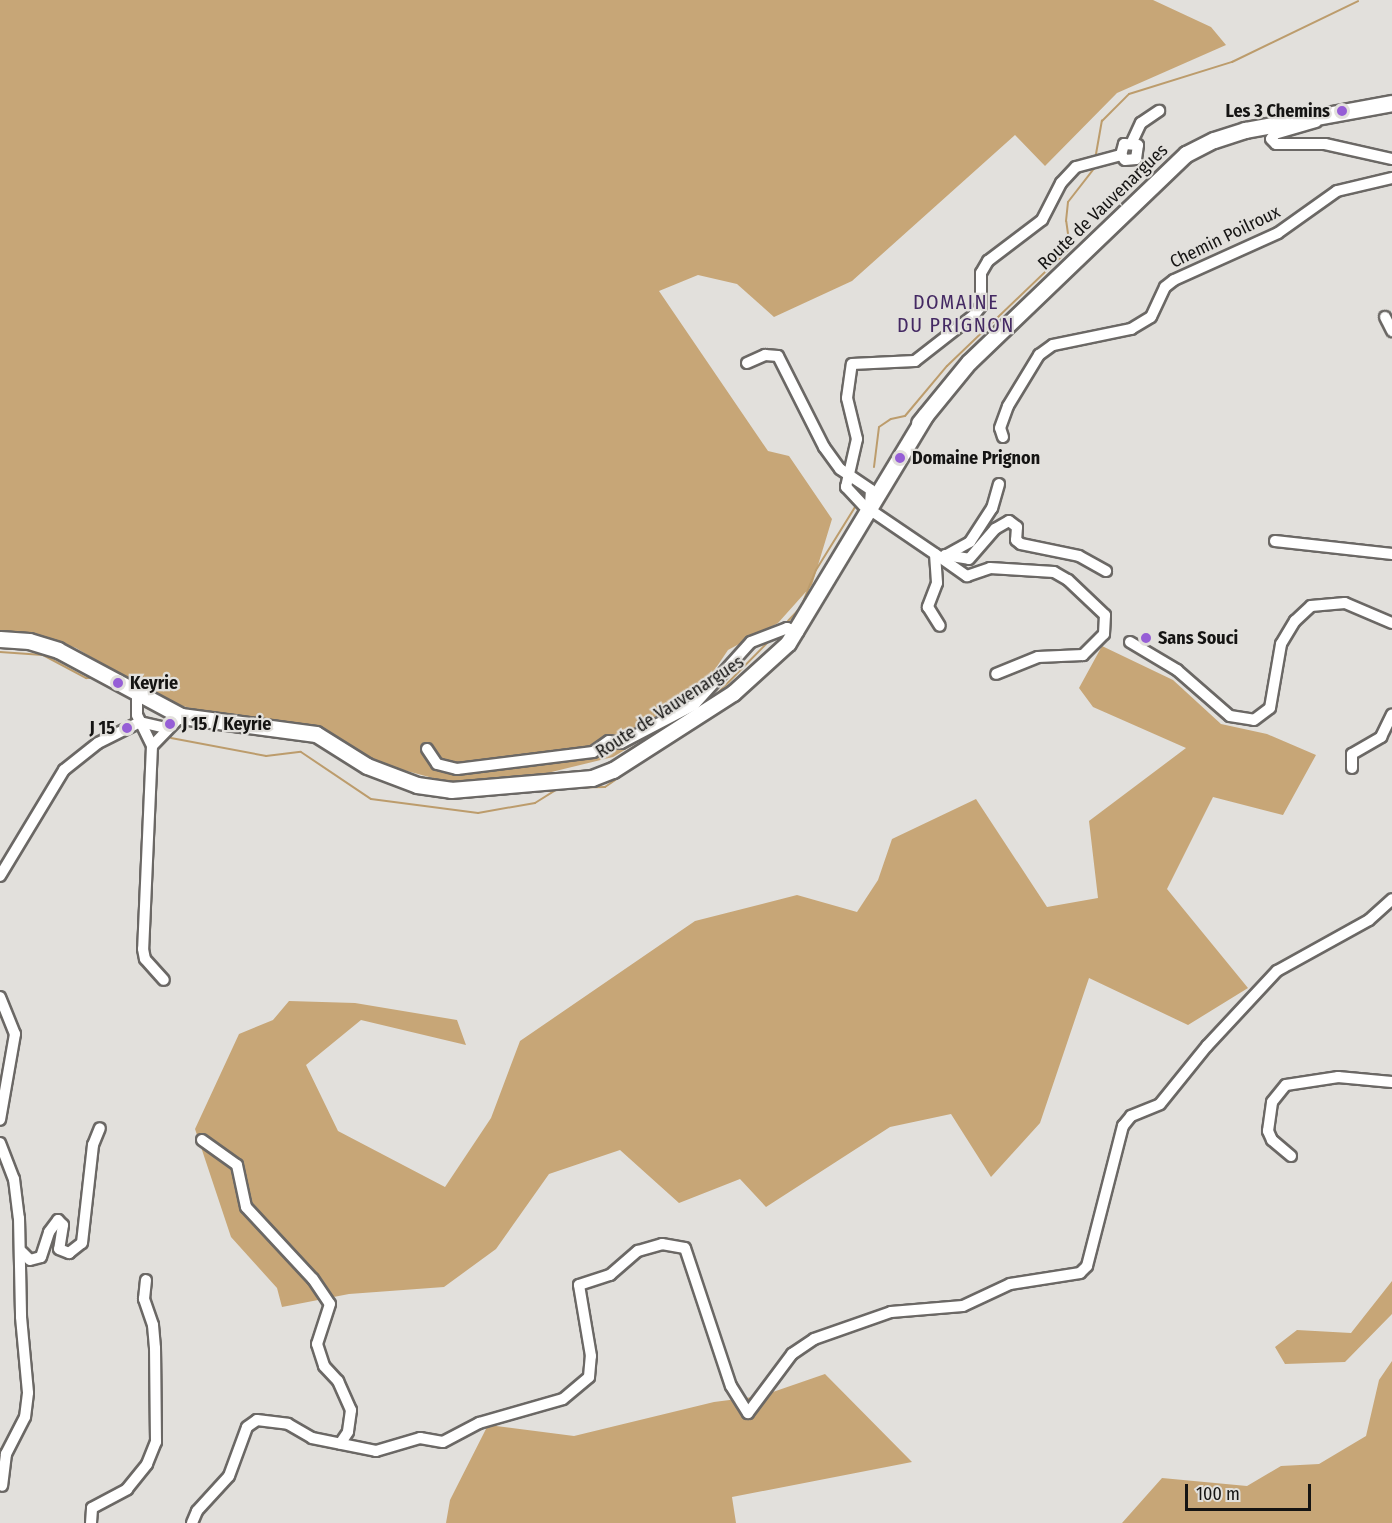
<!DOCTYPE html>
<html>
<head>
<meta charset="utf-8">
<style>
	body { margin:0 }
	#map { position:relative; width:1392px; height:1523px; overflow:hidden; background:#e2e0dc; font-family:"Fira Sans Condensed",sans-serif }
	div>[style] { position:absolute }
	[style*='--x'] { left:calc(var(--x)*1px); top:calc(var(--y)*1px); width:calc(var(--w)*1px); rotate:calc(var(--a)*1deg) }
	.forest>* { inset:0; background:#c7a677 }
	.stream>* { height:2px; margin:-1px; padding:0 1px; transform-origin:1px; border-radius:1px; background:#bc9c6c }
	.roads { filter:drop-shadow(2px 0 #6b6865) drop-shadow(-2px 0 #6b6865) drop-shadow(0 2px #6b6865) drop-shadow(0 -2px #6b6865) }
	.minor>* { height:10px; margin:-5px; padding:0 5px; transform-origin:5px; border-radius:5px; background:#fff }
	.secondary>* { height:15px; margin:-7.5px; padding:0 7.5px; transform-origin:7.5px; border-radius:7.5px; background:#fff }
	.dots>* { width:16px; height:16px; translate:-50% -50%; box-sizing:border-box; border:3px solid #e2e0dc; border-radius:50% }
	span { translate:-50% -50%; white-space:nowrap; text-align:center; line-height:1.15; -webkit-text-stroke:4.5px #e2e0dc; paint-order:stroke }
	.poi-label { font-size:18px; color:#151413; font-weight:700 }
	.right { translate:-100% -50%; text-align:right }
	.left { translate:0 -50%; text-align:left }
	.street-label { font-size:18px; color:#151413 }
	.neighbourhood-label { font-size:20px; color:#442963; letter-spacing:1.5px }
	.scale { position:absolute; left:1185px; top:1484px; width:126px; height:27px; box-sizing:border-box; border:3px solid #151413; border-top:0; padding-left:8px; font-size:18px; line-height:21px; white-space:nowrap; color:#151413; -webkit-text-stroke:4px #e2e0dc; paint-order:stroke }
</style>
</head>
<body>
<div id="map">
	<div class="forest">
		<div style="clip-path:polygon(0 0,1153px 0,1211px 27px,1226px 45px,1117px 93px,1045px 166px,1015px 135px,852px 281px,774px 317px,737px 284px,698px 275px,659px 291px,768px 451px,789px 456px,832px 519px,812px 585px,778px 623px,728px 650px,685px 714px,613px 757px,535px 776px,455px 784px,381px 764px,316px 727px,239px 721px,164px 701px,76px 648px,29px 632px,0 633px)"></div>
		<div style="clip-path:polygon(1102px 646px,1173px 680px,1221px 724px,1267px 734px,1316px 755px,1283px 815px,1213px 797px,1167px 889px,1248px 988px,1188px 1025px,1089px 978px,1040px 1123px,991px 1177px,951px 1114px,890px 1127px,766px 1207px,740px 1179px,679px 1203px,620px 1150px,549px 1174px,496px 1249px,444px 1287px,349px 1294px,282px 1307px,277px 1288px,231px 1237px,195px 1129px,239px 1034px,273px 1020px,289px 1001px,355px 1003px,457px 1020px,466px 1045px,361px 1020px,306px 1065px,338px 1131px,445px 1187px,491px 1118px,520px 1041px,695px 921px,797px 895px,857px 912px,878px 880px,892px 839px,976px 799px,1047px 907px,1098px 898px,1089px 821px,1186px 748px,1093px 707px,1079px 688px)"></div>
		<div style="clip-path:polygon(1392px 1281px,1392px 1314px,1345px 1362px,1285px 1364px,1275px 1347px,1297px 1330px,1351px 1333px)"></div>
		<div style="clip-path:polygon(1392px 1361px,1392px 1523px,1122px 1523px,1162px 1478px,1247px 1486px,1281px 1466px,1319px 1464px,1366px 1436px,1379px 1380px)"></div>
		<div style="clip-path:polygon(825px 1374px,912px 1462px,732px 1497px,736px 1523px,446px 1523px,450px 1500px,488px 1425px,574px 1436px,714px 1402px,761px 1396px)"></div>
	</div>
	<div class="stream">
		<div style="--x:1096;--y:154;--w:34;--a:-80"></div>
		<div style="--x:1102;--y:121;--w:38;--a:-45"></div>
		<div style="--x:1129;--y:94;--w:108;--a:-17.3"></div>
		<div style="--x:1232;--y:62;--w:140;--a:-25.8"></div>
		<div style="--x:874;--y:467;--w:40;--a:-82.9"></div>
		<div style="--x:879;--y:427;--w:14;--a:-34"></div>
		<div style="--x:891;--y:419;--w:14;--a:-12"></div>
		<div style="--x:905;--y:416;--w:65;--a:-50"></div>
		<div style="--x:947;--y:366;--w:170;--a:-43.8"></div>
		<div style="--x:1070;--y:248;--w:27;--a:-98"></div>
		<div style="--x:1066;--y:221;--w:19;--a:-84"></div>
		<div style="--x:1068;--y:202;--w:46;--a:-52.1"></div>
		<div style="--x:788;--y:621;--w:19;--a:-47"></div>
		<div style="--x:801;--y:607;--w:40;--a:-68"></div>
		<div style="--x:816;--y:570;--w:74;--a:-58.2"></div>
		<div style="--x:0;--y:652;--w:43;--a:4"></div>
		<div style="--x:43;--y:655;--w:49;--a:28.1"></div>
		<div style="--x:86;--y:678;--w:10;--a:0"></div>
		<div style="--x:714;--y:697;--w:81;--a:-45.5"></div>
		<div style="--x:171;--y:738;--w:97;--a:10.7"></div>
		<div style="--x:266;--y:756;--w:35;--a:-7"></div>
		<div style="--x:301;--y:752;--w:84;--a:33.9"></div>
		<div style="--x:371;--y:799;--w:108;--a:7.5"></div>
		<div style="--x:478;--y:813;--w:58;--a:-10"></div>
		<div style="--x:535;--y:803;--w:28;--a:-32"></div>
		<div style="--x:559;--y:788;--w:46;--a:-1.2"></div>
		<div style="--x:605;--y:787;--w:69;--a:-34.4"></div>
	</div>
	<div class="roads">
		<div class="minor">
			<div style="--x:1316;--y:122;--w:43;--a:163.7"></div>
			<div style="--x:1275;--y:134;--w:6;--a:129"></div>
			<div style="--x:1271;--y:139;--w:7;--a:45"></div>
			<div style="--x:1276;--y:144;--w:49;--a:0"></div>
			<div style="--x:1325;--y:144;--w:69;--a:12.6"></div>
			<div style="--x:1132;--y:142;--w:21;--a:-65"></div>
			<div style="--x:1141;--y:123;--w:22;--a:-34"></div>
			<div style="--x:1385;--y:317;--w:16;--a:63"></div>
			<div style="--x:747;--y:363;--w:20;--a:-24"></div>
			<div style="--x:765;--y:355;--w:13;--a:4"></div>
			<div style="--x:778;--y:356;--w:102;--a:63.2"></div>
			<div style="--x:824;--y:447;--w:27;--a:54"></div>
			<div style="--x:840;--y:469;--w:37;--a:34"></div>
			<div style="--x:871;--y:490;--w:13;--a:94"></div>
			<div style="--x:1003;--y:437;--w:9;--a:-108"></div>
			<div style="--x:1000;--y:428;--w:23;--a:-70"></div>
			<div style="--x:1008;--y:406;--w:60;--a:-58.7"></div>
			<div style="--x:1039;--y:355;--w:17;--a:-36"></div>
			<div style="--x:1053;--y:345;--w:80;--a:-11.6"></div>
			<div style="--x:1131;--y:329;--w:23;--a:-31"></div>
			<div style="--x:1151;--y:317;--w:33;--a:-65"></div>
			<div style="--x:1165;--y:287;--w:11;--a:-38"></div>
			<div style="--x:1174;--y:280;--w:114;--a:-24.3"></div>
			<div style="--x:1278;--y:233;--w:72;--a:-35.4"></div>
			<div style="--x:1337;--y:191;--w:57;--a:-13.3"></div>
			<div style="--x:999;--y:484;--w:25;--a:106"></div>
			<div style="--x:992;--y:508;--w:40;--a:122.9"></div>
			<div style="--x:970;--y:542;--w:33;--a:151"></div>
			<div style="--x:941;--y:558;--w:94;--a:-145.8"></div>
			<div style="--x:863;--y:505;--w:25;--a:-133"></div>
			<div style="--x:846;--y:487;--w:49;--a:-77.1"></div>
			<div style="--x:857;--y:439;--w:42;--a:-103.7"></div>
			<div style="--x:847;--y:398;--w:34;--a:-82"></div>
			<div style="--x:852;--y:364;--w:63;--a:-2.7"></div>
			<div style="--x:915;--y:361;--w:75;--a:-37.9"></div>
			<div style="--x:974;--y:315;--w:11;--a:-52"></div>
			<div style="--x:981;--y:306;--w:33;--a:-90"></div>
			<div style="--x:981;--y:273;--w:14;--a:-60"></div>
			<div style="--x:988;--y:261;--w:68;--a:-37.2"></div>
			<div style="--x:1042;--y:220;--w:42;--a:-62.8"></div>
			<div style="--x:1061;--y:183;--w:22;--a:-47"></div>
			<div style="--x:1076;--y:167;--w:47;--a:-14.9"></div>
			<div style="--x:1121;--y:155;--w:6;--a:51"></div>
			<div style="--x:1125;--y:160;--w:11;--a:-5"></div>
			<div style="--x:1136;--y:159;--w:14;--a:-82"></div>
			<div style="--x:1138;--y:145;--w:14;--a:-176"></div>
			<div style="--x:1124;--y:144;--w:11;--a:105"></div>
			<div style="--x:1275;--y:541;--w:118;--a:6.3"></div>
			<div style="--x:935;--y:554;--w:29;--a:86"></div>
			<div style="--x:937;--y:583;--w:26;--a:111"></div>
			<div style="--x:928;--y:607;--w:22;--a:58"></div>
			<div style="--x:945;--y:555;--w:24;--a:9"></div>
			<div style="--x:969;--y:559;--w:40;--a:-49"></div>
			<div style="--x:995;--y:529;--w:16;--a:-30"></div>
			<div style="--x:1009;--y:521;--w:10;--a:37"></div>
			<div style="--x:1017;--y:527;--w:13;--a:94"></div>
			<div style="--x:1016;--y:540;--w:6;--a:39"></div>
			<div style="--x:1021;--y:544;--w:59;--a:11.7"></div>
			<div style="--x:1079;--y:556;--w:31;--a:29"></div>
			<div style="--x:941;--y:558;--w:32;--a:35"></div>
			<div style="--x:967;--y:576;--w:24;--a:-19"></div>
			<div style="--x:990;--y:568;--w:64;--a:3.6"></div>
			<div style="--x:1054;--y:572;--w:16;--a:30"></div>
			<div style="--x:1068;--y:580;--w:51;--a:43.4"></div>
			<div style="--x:1105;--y:615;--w:19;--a:93"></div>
			<div style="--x:1104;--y:634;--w:30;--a:135"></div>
			<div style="--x:1083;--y:655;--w:45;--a:177.5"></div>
			<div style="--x:1038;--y:657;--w:45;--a:158"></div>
			<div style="--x:1130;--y:642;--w:55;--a:30.8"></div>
			<div style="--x:1177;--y:670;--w:70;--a:41"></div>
			<div style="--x:1230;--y:716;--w:24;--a:9"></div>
			<div style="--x:1254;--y:720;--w:20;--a:-37"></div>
			<div style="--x:1270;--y:708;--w:65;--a:-80.2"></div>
			<div style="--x:1281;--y:644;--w:27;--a:-59"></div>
			<div style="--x:1295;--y:621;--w:22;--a:-43"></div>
			<div style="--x:1311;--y:606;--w:34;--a:-5"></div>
			<div style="--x:1345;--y:603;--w:51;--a:23.1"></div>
			<div style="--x:137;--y:695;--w:20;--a:90"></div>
			<div style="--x:137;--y:715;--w:34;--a:64"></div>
			<div style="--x:152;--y:746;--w:203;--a:92.5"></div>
			<div style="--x:143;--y:949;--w:10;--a:79"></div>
			<div style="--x:145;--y:959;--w:28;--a:48"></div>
			<div style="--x:152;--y:746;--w:42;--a:-46"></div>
			<div style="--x:427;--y:749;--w:18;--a:56"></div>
			<div style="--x:437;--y:764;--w:21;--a:14"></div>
			<div style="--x:457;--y:769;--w:137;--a:-7.1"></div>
			<div style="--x:593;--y:752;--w:19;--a:-35"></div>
			<div style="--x:609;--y:741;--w:12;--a:9"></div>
			<div style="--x:621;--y:743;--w:82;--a:-27.5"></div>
			<div style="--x:694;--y:705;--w:85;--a:-47.9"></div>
			<div style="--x:751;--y:642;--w:39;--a:-21"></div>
			<div style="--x:787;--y:628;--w:12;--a:20"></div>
			<div style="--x:1352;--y:768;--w:14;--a:-90"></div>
			<div style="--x:1352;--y:754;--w:34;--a:-30"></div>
			<div style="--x:1381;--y:737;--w:25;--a:-64"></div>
			<div style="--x:0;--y:876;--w:124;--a:-58.9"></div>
			<div style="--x:64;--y:770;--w:43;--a:-38.5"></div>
			<div style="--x:98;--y:743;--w:47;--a:-26.6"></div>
			<div style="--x:140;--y:722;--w:27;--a:13"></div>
			<div style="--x:0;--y:997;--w:40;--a:68"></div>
			<div style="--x:15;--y:1034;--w:87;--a:99.9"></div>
			<div style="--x:202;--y:1140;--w:43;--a:35.5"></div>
			<div style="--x:237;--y:1165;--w:43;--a:77.9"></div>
			<div style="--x:246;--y:1207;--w:98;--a:47.1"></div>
			<div style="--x:313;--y:1279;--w:30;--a:56"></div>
			<div style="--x:330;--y:1304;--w:42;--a:108"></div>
			<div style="--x:317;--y:1344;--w:23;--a:72"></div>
			<div style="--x:324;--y:1366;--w:21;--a:47"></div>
			<div style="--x:338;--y:1381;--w:32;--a:66"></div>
			<div style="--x:351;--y:1410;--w:22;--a:98"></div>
			<div style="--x:348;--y:1432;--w:14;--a:124"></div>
			<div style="--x:0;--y:1143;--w:39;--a:69"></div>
			<div style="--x:14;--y:1179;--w:39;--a:83"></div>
			<div style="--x:19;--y:1218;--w:99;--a:88.8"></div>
			<div style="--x:21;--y:1317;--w:76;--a:84.7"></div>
			<div style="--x:28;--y:1393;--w:24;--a:97"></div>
			<div style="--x:25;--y:1417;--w:42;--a:117.2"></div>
			<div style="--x:6;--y:1454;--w:32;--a:97"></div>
			<div style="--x:1291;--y:1156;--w:25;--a:-140"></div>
			<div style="--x:1272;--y:1140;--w:10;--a:-114"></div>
			<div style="--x:1268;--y:1131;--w:29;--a:-82"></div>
			<div style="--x:1272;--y:1102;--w:22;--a:-51"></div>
			<div style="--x:1286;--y:1085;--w:53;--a:-8.7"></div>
			<div style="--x:1338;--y:1077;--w:54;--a:5.3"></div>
			<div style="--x:22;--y:1252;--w:11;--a:45"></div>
			<div style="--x:30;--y:1260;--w:11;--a:-15"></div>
			<div style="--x:41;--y:1257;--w:26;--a:-72"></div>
			<div style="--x:49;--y:1232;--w:15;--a:-53"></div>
			<div style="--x:58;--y:1220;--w:7;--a:45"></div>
			<div style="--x:63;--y:1225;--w:24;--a:99"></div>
			<div style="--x:59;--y:1249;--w:11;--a:22"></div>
			<div style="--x:69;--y:1253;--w:16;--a:-38"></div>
			<div style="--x:82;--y:1243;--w:99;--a:-83.6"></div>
			<div style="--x:93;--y:1145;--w:18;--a:-68"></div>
			<div style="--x:91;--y:1523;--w:15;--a:-86"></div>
			<div style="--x:92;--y:1508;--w:40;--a:-28"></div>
			<div style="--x:127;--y:1489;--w:32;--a:-51"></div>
			<div style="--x:147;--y:1464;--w:24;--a:-68"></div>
			<div style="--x:156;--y:1442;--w:94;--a:-90.6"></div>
			<div style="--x:155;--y:1348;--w:23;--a:-95"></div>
			<div style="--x:153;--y:1325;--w:28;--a:-109"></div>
			<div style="--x:144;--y:1299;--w:19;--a:-84"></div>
			<div style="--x:192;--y:1523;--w:13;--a:-67"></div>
			<div style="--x:197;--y:1511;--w:47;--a:-47.6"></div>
			<div style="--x:229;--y:1476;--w:52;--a:-69.8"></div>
			<div style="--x:247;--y:1427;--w:12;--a:-35"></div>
			<div style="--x:257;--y:1420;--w:31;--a:7"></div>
			<div style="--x:288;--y:1424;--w:28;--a:30"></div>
			<div style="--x:312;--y:1438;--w:65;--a:11.5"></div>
			<div style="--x:376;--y:1451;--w:46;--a:-16.5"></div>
			<div style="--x:420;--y:1438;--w:23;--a:10"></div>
			<div style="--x:443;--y:1442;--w:41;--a:-27.8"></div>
			<div style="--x:479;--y:1423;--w:87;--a:-15.9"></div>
			<div style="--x:563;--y:1399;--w:34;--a:-40"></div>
			<div style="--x:589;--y:1377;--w:21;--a:-85"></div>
			<div style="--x:591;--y:1356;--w:72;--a:-99.6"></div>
			<div style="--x:579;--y:1285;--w:33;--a:-18"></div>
			<div style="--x:610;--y:1275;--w:37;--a:-41"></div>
			<div style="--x:638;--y:1251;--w:25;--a:-16"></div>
			<div style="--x:662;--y:1244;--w:23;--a:10"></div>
			<div style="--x:685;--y:1248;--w:145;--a:71.6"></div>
			<div style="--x:731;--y:1386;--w:32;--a:58"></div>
			<div style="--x:748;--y:1413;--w:74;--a:-53.3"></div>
			<div style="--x:792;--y:1354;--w:27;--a:-34"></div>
			<div style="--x:814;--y:1339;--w:82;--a:-19.3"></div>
			<div style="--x:891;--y:1312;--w:72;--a:-4.8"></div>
			<div style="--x:963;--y:1306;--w:52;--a:-25.1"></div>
			<div style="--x:1010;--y:1284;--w:71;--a:-8.9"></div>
			<div style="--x:1080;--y:1273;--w:10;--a:-45"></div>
			<div style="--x:1087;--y:1266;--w:145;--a:-75.6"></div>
			<div style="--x:1123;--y:1126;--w:13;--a:-51"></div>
			<div style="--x:1131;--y:1116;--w:31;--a:-22"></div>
			<div style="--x:1160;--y:1104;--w:75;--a:-51"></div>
			<div style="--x:1207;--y:1046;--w:103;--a:-47"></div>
			<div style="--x:1277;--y:971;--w:105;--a:-29"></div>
			<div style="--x:1369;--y:920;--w:31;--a:-42"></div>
		</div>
		<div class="secondary">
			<div style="--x:919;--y:423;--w:79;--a:-50.7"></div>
			<div style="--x:969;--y:362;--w:301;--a:-43.8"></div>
			<div style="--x:1186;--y:154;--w:31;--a:-27"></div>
			<div style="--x:1214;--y:140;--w:33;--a:-18"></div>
			<div style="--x:1245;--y:130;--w:149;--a:-10.4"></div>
			<div style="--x:0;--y:639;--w:29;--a:4"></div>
			<div style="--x:29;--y:641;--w:30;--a:17"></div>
			<div style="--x:58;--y:650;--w:140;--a:28.2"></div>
			<div style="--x:181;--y:716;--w:136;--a:7.6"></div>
			<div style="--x:316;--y:734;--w:60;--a:32.1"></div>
			<div style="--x:367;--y:766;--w:53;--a:20.8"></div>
			<div style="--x:417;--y:785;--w:34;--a:8"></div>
			<div style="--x:451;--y:790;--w:142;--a:-4.9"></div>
			<div style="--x:592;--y:778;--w:22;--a:-21"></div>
			<div style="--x:613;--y:770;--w:143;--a:-32.7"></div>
			<div style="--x:733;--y:693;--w:74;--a:-42.3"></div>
			<div style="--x:788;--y:643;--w:265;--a:-58.9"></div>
		</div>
	</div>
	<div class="dots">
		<div style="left:1342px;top:111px;background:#965ed6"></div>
		<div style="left:900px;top:458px;background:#965ed6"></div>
		<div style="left:1146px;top:638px;background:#965ed6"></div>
		<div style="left:118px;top:683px;background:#965ed6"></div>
		<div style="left:170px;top:724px;background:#965ed6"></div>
		<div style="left:127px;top:728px;background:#965ed6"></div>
	</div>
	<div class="poi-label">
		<span class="right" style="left:1330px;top:111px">Les 3 Chemins</span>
		<span class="left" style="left:912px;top:458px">Domaine Prignon</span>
		<span class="left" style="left:1158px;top:638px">Sans Souci</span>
		<span class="left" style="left:130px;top:683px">Keyrie</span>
		<span class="left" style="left:182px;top:724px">J 15 / Keyrie</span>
		<span class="right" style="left:115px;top:728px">J 15</span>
	</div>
	<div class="street-label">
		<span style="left:1103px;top:207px;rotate:-44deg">Route de Vauvenargues</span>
		<span style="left:1225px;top:237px;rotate:-26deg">Chemin Poilroux</span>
		<span style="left:670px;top:707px;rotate:-33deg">Route de Vauvenargues</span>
	</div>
	<div class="neighbourhood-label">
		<span style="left:956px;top:314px">DOMAINE<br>DU PRIGNON</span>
	</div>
	<div class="scale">100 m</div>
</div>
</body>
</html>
